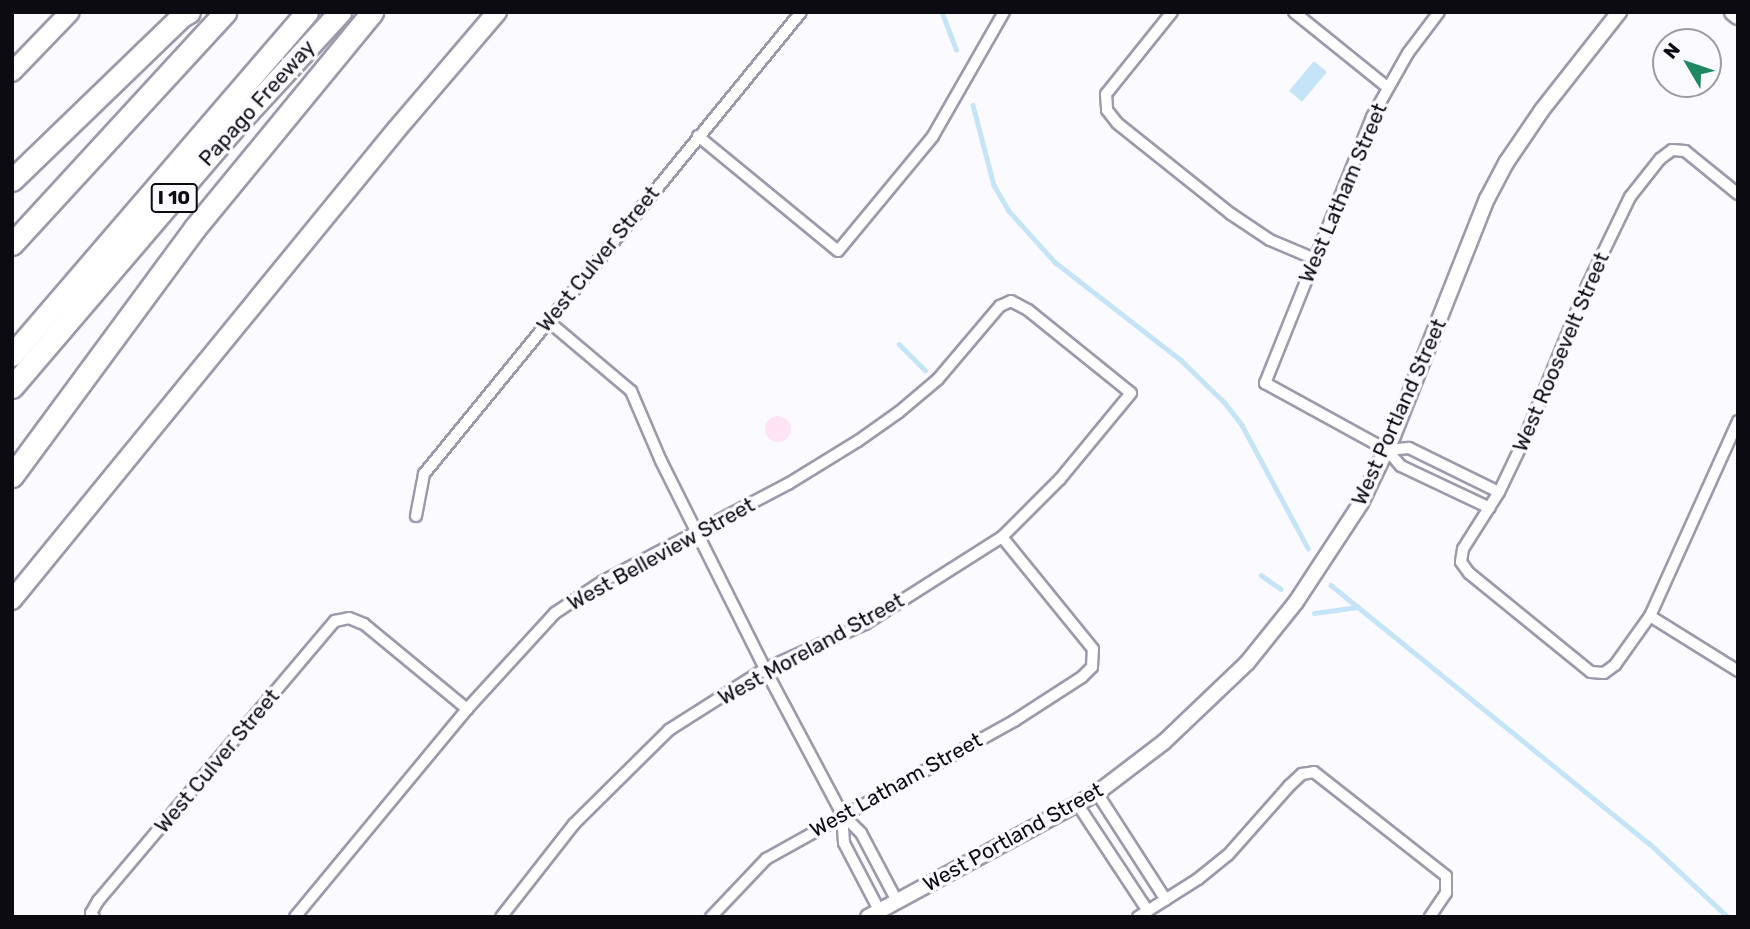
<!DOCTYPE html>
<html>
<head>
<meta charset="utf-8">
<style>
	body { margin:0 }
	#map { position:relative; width:1750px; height:929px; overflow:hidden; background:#fbfbff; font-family:Rubik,sans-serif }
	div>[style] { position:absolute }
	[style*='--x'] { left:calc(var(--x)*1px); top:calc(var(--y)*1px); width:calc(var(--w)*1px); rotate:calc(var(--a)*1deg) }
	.green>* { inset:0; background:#fee4f5 }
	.round { border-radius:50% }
	.water>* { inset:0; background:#c6e4f8; transform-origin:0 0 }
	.stream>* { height:4.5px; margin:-2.25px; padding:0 2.25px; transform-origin:2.25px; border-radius:2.25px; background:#c6e4f8 }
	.roads { filter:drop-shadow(2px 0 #9c9bac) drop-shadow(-2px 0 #9c9bac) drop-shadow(0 2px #9c9bac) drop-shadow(0 -2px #9c9bac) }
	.minor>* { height:10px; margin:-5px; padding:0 5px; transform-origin:5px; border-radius:5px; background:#fff }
	.tertiary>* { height:14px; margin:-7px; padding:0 7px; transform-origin:7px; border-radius:7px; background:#fff }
	.secondary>* { height:16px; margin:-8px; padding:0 8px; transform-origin:8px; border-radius:8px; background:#fff }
	.primary>* { height:18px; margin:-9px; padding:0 9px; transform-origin:9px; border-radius:9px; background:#fff }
	.motorway>* { height:21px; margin:-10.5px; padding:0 10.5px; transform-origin:10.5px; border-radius:10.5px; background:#fff }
	span { translate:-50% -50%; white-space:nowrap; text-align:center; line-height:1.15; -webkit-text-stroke:7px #fbfbff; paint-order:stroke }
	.shield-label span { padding:2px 5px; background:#fbfbff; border:2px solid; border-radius:5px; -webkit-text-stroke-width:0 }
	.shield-label { font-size:19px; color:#0b0b11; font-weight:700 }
	.street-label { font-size:21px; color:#0b0b11 }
	.frame { position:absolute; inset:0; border:14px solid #0b0b11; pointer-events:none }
	.north { position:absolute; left:1652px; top:28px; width:70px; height:70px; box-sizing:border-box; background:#fbfbff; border:2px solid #9b9ba0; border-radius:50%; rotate:309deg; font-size:19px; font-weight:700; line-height:28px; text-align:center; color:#0b0b11 }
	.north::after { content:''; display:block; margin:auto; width:24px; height:32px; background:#208763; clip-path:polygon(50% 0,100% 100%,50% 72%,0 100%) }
</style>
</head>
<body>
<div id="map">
	<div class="green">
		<div class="round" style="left:765px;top:416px;width:26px;height:26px"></div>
	</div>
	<div class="water">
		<div style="left:1314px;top:61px;width:17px;height:39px;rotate:40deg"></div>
	</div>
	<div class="stream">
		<div style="--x:942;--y:12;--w:40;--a:69"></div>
		<div style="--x:973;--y:105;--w:83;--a:75.3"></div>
		<div style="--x:994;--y:185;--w:30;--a:60"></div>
		<div style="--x:1009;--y:211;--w:69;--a:48"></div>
		<div style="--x:1055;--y:262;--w:160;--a:37.9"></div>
		<div style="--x:1181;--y:360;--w:62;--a:44.3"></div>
		<div style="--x:1225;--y:403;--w:28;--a:52"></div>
		<div style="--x:1242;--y:425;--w:140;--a:61.8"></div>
		<div style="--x:899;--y:344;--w:37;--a:45"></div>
		<div style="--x:1261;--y:575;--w:24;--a:35"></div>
		<div style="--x:1331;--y:585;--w:409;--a:39.1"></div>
		<div style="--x:1649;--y:843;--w:108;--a:43.1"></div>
		<div style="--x:1314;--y:613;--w:44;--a:-7.8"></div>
	</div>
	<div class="roads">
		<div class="minor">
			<div style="--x:1172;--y:12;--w:105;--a:128.8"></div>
			<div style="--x:1106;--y:94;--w:16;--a:86"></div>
			<div style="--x:1107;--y:110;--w:16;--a:52"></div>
			<div style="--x:1117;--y:123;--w:146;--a:38.6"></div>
			<div style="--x:1231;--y:214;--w:47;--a:33.7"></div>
			<div style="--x:1270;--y:240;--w:49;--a:22.9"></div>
			<div style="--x:1294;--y:12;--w:119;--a:38.9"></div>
			<div style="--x:1439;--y:12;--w:51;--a:127.1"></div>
			<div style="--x:1408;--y:53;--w:73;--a:119.4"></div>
			<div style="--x:1372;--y:117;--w:287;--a:111.9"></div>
			<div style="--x:1265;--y:383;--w:139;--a:28.8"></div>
			<div style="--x:1387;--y:450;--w:21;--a:49"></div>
			<div style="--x:1401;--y:466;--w:98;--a:25.3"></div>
			<div style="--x:698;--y:136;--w:181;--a:39.4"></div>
			<div style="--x:838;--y:251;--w:149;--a:-50.4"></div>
			<div style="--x:933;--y:136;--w:143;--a:-60.2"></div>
			<div style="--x:1738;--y:194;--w:68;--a:-140.9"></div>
			<div style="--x:1685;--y:151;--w:13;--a:-176"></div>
			<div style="--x:1672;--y:150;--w:15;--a:143"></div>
			<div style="--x:1660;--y:159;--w:48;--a:128.3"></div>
			<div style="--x:1630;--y:197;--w:99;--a:115.8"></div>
			<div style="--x:1587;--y:286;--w:169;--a:112.3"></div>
			<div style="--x:1523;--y:442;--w:55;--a:115.6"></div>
			<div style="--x:1499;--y:492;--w:67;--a:122.3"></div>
			<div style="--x:1463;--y:549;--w:13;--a:99"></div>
			<div style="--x:1461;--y:562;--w:14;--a:54"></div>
			<div style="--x:1469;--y:573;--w:157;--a:39.1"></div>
			<div style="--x:1591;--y:672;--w:13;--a:4"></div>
			<div style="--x:1604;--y:673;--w:14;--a:-36"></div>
			<div style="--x:1615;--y:665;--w:60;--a:-54.5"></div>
			<div style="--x:1650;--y:616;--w:214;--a:-65.7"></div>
			<div style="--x:548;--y:321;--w:109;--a:40.1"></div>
			<div style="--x:631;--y:391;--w:76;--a:66.8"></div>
			<div style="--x:661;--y:461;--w:233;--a:63.4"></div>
			<div style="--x:765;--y:669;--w:164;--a:62"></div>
			<div style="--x:842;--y:814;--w:27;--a:45"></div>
			<div style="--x:861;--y:833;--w:77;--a:62.1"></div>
			<div style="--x:1387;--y:450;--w:22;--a:-5"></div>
			<div style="--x:1409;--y:448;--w:100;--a:26.1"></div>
			<div style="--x:416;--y:516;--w:43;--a:-79.2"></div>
			<div style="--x:424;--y:474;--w:596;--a:-50.78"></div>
			<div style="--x:1650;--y:616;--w:104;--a:32"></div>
			<div style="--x:1097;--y:793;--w:127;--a:57.2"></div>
			<div style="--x:1078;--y:805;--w:127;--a:56.6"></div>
			<div style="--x:842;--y:814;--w:29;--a:86"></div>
			<div style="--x:844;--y:843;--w:76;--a:62.4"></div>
			<div style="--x:94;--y:917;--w:5;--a:-127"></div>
			<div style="--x:91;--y:913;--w:14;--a:-60"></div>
			<div style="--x:98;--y:901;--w:367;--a:-49.8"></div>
			<div style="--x:335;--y:621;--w:14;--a:-12"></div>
			<div style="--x:349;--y:618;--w:16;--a:22"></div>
			<div style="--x:364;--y:624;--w:134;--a:39.5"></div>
			<div style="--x:295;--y:917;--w:270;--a:-50.4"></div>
			<div style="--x:467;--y:709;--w:130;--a:-47.5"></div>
			<div style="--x:555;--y:613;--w:58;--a:-33.7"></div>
			<div style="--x:603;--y:581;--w:209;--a:-27.7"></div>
			<div style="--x:788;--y:484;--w:82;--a:-31.6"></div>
			<div style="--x:858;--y:441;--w:50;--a:-35.3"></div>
			<div style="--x:899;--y:412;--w:51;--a:-40.2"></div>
			<div style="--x:938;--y:379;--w:96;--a:-49.7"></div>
			<div style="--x:1000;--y:306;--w:12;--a:-24"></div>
			<div style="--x:1011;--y:301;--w:19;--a:28"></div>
			<div style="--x:1028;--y:310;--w:132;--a:38.9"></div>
			<div style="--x:1131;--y:393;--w:112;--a:129.5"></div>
			<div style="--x:1060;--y:479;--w:82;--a:135"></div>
			<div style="--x:1002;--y:537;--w:162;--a:147.6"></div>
			<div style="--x:865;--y:624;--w:110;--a:155.8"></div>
			<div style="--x:765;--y:669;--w:114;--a:147.6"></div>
			<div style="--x:669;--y:730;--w:134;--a:135.3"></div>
			<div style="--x:574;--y:824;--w:118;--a:128.1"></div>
			<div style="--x:711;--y:917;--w:80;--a:-46.5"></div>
			<div style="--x:766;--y:859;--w:284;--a:-29.1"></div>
			<div style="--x:1014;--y:721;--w:81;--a:-32.9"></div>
			<div style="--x:1082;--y:677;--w:14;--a:-45"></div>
			<div style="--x:1092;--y:667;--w:18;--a:-87"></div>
			<div style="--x:1093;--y:649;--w:144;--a:-129.1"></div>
			<div style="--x:1138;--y:917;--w:71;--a:-32.3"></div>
			<div style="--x:1198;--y:879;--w:38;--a:-39"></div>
			<div style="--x:1228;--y:855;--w:92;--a:-48.5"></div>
			<div style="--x:1289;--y:786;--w:18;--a:-43"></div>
			<div style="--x:1302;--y:774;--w:12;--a:-9"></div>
			<div style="--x:1314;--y:772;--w:168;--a:38.2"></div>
			<div style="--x:1446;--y:876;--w:17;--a:90"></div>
			<div style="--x:1446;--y:893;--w:29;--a:124"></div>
		</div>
		<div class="tertiary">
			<div style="--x:868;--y:917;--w:260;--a:-28.4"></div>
			<div style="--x:1097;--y:793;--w:84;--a:-37.3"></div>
			<div style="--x:1164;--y:742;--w:115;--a:-43.6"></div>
			<div style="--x:1247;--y:663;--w:78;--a:-51.2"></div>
			<div style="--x:1296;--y:602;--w:118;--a:-56.7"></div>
			<div style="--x:1361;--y:503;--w:74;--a:-64.5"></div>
			<div style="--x:1393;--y:436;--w:255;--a:-68.4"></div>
			<div style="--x:1487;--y:199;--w:41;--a:-62.2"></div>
			<div style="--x:1506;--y:163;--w:64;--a:-55.8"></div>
			<div style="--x:1542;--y:110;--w:125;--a:-51.8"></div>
		</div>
		<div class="secondary">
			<div style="--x:1733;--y:12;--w:6;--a:39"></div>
		</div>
		<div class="primary">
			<div style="--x:12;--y:72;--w:83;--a:-46"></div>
			<div style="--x:12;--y:600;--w:608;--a:-50.74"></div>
			<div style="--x:397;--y:129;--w:154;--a:-49.5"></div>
		</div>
		<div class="motorway">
			<div style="--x:12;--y:180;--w:236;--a:-44"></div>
			<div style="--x:182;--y:16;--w:8;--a:-30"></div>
			<div style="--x:12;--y:244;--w:315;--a:-47.4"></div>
			<div style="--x:12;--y:355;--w:452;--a:-49.3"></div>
			<div style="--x:12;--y:387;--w:345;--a:-49.5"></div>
			<div style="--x:236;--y:125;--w:154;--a:-47.4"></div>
			<div style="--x:12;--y:476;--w:307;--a:-53.6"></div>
			<div style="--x:194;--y:229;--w:281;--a:-50.6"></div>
		</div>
	</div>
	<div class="shield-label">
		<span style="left:174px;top:198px">I 10</span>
	</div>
	<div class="street-label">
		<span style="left:257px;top:103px;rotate:-48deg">Papago Freeway</span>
		<span style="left:1343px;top:193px;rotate:-67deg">West Latham Street</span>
		<span style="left:598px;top:259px;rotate:-51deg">West Culver Street</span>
		<span style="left:1561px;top:352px;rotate:-67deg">West Roosevelt Street</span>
		<span style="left:1399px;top:412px;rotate:-66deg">West Portland Street</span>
		<span style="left:661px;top:554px;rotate:-29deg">West Belleview Street</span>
		<span style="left:811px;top:649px;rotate:-29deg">West Moreland Street</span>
		<span style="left:217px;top:761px;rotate:-50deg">West Culver Street</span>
		<span style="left:896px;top:785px;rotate:-29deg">West Latham Street</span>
		<span style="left:1013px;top:837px;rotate:-29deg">West Portland Street</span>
	</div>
	<div class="frame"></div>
	<div class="north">N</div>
</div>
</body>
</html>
